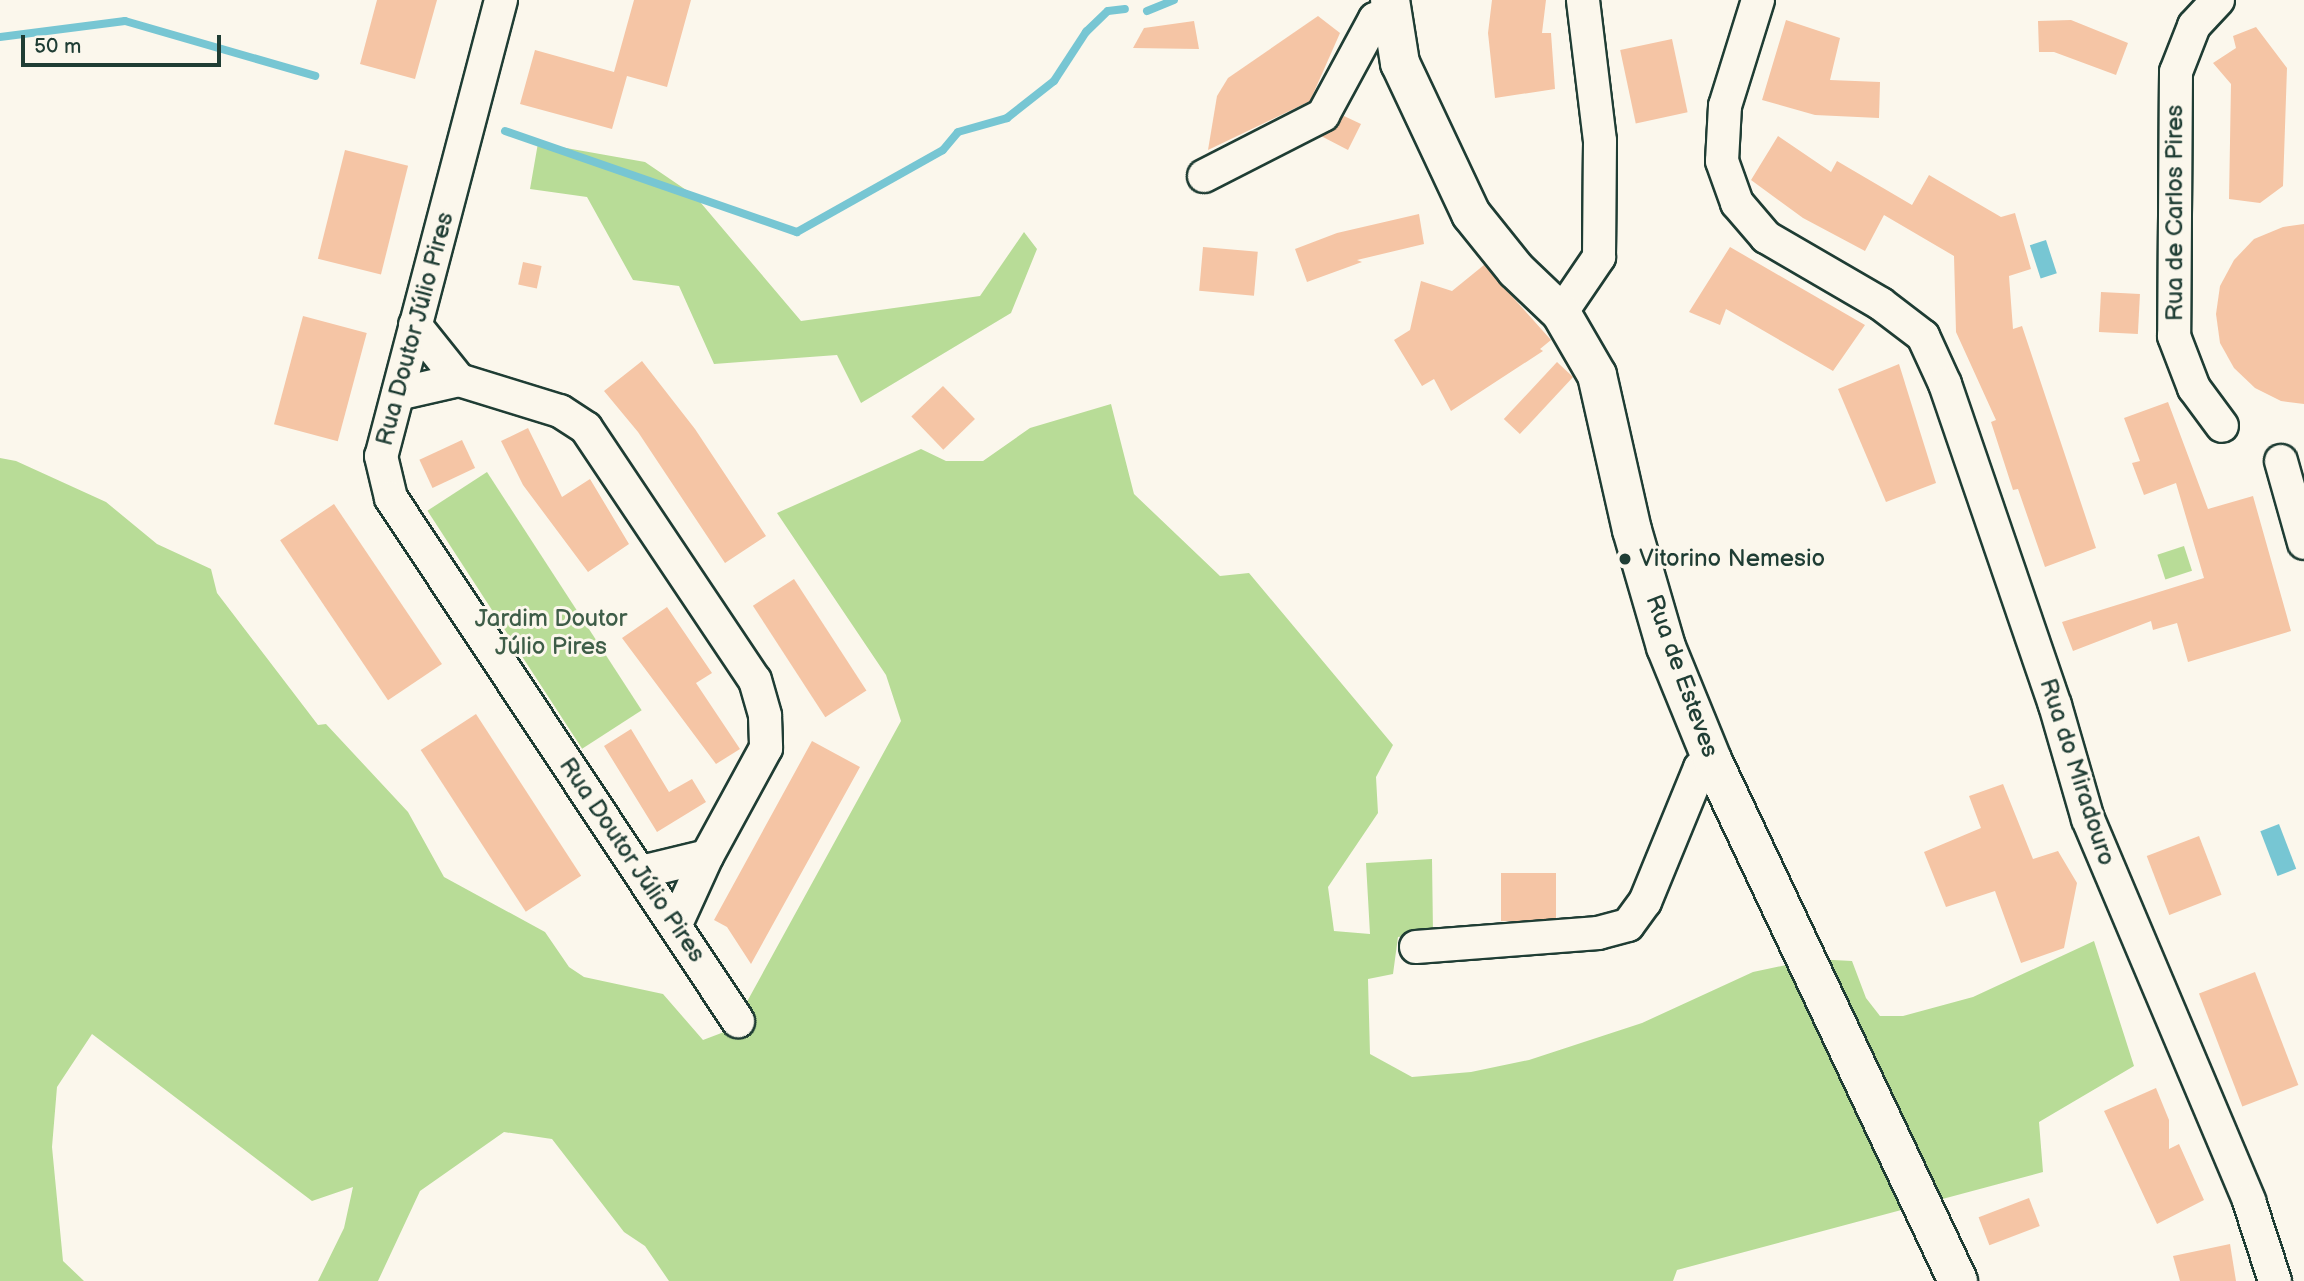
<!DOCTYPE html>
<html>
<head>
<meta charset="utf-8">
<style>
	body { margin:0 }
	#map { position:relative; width:2304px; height:1281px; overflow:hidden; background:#fbf7ec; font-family:"Balsamiq Sans",sans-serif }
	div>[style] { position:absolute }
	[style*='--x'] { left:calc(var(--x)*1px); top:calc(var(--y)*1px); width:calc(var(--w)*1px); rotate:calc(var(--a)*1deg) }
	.green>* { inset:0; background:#b8dc97; transform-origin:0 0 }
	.water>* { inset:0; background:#77c6d3; transform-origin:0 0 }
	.stream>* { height:8px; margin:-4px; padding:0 4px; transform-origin:4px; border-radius:4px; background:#77c6d3 }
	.building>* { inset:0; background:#f5c5a5; transform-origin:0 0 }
	.roads { filter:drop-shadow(2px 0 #1f3d34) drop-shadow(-2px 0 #1f3d34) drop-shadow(0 2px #1f3d34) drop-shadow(0 -2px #1f3d34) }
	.minor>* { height:32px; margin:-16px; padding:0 16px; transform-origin:16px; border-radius:16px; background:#fbf7ec }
	.tertiary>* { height:38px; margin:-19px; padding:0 19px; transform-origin:19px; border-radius:19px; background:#fbf7ec }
	.dots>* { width:19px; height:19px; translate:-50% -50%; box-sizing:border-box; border:4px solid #fbf7ec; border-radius:50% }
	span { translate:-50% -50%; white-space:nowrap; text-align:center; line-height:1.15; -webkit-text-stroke:6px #fbf7ec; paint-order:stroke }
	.street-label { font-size:24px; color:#1f3d34 }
	.poi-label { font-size:24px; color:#1f3d34 }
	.left { translate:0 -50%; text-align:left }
	.park-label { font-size:24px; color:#3e5d48 }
	.scale { position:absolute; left:21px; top:35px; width:200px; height:32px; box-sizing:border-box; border:4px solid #1f3d34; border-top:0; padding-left:9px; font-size:21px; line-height:24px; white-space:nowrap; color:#1f3d34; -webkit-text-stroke:5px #fbf7ec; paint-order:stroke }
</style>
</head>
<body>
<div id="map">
	<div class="green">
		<div style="clip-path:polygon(538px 143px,645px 162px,695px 196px,801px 321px,980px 296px,1024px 232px,1037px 249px,1011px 313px,861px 403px,837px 355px,714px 364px,679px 286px,633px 280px,587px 197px,530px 189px)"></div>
		<div style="clip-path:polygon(1111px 404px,1134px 494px,1220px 576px,1249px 573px,1393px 745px,1376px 777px,1378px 813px,1328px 887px,1334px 931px,1370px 934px,1366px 863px,1432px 859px,1433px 933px,1398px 937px,1393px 974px,1368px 979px,1370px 1054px,1412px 1077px,1471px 1072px,1529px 1060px,1642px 1023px,1753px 972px,1814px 959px,1852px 961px,1866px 998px,1880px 1016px,1903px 1016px,1973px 997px,2094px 941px,2134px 1066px,2039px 1122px,2043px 1172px,1677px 1270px,1673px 1281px,669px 1281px,645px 1246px,624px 1232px,552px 1139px,504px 1132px,420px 1191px,378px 1281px,318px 1281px,344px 1228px,353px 1187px,312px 1201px,92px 1034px,57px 1087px,52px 1147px,63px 1261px,84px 1281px,0 1281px,0 458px,16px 461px,106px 502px,157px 544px,211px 569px,217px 593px,318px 725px,326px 724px,408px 812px,444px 877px,545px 932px,569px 967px,584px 977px,663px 994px,703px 1040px,732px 1029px,901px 721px,886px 675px,777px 513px,921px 449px,946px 461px,983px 461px,1030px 428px)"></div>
		<div style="left:487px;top:472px;width:284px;height:71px;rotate:57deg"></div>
		<div style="left:2184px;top:546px;width:26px;height:28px;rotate:72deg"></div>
	</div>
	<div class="water">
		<div style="left:2046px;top:240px;width:35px;height:17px;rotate:72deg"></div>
		<div style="left:2279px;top:824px;width:48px;height:20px;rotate:69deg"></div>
	</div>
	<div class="stream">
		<div style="--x:1147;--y:11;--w:29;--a:-22"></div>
		<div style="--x:0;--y:37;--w:126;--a:-7.3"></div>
		<div style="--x:125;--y:21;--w:198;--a:16.1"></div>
		<div style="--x:505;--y:131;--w:309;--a:19.1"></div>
		<div style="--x:797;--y:232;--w:167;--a:-29.3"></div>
		<div style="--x:943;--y:150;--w:23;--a:-50"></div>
		<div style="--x:958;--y:132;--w:51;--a:-15.9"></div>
		<div style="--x:1007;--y:118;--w:60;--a:-38.2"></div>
		<div style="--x:1054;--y:81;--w:59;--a:-56.9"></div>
		<div style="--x:1086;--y:32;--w:30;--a:-44"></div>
		<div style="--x:1108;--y:11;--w:17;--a:-7"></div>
	</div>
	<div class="building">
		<div style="clip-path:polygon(377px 0,437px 0,415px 79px,360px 64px)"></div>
		<div style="clip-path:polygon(634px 0,691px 0,667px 87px,627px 76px,612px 129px,520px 104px,535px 50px,614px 72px)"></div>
		<div style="clip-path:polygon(1492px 0,1546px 0,1542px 33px,1551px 33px,1555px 89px,1495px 98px,1488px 33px)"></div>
		<div style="clip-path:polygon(1318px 16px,1340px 33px,1310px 101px,1208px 150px,1217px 96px,1228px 78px)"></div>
		<div style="clip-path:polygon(1786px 20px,1840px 38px,1830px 80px,1880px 82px,1879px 118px,1815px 115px,1762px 100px)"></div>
		<div style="clip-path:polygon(2071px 20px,2128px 43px,2116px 75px,2054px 52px,2039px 52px,2038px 21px)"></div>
		<div style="clip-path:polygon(1194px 21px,1199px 49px,1133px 48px,1144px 28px)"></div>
		<div style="clip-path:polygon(2256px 27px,2287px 68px,2283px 186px,2260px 203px,2229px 199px,2231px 84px,2213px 63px,2236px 48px,2233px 36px)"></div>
		<div style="left:1672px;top:39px;width:75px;height:53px;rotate:78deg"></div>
		<div style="clip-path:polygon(1344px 116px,1361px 124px,1348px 150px,1321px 136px)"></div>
		<div style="clip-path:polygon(1778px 136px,1831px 172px,1837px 161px,1912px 205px,1929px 175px,2001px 217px,2015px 213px,2031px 269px,2009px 276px,2013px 329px,2022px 326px,2096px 548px,2045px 567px,2018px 489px,2013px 490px,1991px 422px,1996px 420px,1956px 332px,1954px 256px,1884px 215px,1865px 251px,1803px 218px,1751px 180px)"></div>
		<div style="left:345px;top:150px;width:65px;height:112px;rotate:14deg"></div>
		<div style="clip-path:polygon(1419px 214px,1424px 244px,1357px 260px,1362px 262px,1307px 282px,1295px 249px,1337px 233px)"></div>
		<div style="clip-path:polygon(2304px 224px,2304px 404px,2281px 401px,2255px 388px,2234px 368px,2220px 343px,2216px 314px,2220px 286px,2234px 260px,2254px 239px,2283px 227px)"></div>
		<div style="left:1203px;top:247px;width:55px;height:44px;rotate:5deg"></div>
		<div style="clip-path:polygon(1730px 247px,1865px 325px,1833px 371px,1726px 309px,1720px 325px,1689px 312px)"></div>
		<div style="left:523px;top:262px;width:19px;height:23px;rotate:12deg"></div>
		<div style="clip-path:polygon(1484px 265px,1551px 340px,1540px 349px,1543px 351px,1451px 411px,1434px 379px,1422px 386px,1394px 340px,1410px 330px,1421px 281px,1452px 291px)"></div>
		<div style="left:2101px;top:292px;width:39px;height:40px;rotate:3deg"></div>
		<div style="left:303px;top:316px;width:66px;height:112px;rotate:15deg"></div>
		<div style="clip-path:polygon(642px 361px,695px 429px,766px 536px,725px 563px,638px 432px,604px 391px)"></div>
		<div style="left:1557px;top:362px;width:22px;height:78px;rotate:43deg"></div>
		<div style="clip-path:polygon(1899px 364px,1936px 483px,1886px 502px,1838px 389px)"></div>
		<div style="left:943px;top:386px;width:46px;height:44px;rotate:46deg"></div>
		<div style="clip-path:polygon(2168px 402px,2208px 509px,2253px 496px,2291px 631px,2188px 662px,2177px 623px,2153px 630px,2151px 621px,2073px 651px,2062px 622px,2204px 578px,2176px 483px,2144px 495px,2132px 463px,2140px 461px,2124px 418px)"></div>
		<div style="clip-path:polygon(528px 428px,562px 497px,590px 479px,629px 544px,588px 572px,523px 485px,501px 441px)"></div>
		<div style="left:462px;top:440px;width:31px;height:47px;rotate:65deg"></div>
		<div style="left:334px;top:504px;width:193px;height:65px;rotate:56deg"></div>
		<div style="left:794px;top:579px;width:133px;height:49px;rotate:57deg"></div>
		<div style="clip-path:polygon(667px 607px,712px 673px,696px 683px,740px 749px,716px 764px,622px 638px)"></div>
		<div style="left:476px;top:714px;width:193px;height:66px;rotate:57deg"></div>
		<div style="clip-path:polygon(631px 729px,669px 792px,692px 779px,706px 802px,657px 832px,604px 746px)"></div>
		<div style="clip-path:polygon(812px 741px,860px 767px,751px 964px,727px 927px,714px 920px)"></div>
		<div style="clip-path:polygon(2003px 784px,2033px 859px,2058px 851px,2077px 883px,2064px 948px,2021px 963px,1995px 891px,1946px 907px,1924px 852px,1981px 828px,1969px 796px)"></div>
		<div style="left:2199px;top:836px;width:63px;height:56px;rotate:69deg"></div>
		<div style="left:1501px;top:873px;width:55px;height:48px"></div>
		<div style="left:2255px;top:972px;width:121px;height:60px;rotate:69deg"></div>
		<div style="clip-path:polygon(2156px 1088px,2169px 1120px,2169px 1149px,2179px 1144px,2204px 1200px,2157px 1224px,2104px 1111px)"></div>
		<div style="left:2029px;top:1198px;width:30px;height:54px;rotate:69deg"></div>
		<div style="clip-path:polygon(2230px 1244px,2236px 1281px,2180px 1281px,2173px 1256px)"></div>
	</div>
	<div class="roads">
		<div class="minor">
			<div style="--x:501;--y:0;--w:472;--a:104.7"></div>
			<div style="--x:381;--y:456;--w:43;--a:76.6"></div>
			<div style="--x:391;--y:498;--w:628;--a:56.44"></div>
			<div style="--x:1758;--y:0;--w:111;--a:107.3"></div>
			<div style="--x:1725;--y:106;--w:55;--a:93.1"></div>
			<div style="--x:1722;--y:161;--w:45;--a:70.3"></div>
			<div style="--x:1737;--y:203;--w:45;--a:49.5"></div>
			<div style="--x:1766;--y:237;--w:133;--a:30.2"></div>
			<div style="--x:1881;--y:304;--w:53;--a:37.3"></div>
			<div style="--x:1923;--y:336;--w:53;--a:65.4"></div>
			<div style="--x:1945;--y:384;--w:339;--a:71.1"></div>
			<div style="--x:2055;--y:705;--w:119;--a:73.9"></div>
			<div style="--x:2088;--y:819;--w:415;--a:67.1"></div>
			<div style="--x:2249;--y:1201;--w:84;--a:72"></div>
			<div style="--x:2218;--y:0;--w:35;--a:133"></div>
			<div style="--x:2194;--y:26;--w:49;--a:111.4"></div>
			<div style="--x:2176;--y:72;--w:264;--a:90.4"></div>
			<div style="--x:2174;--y:336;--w:56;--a:69"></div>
			<div style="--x:2194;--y:388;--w:47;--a:53.6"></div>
			<div style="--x:1204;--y:176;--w:134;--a:-27.1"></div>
			<div style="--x:1323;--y:115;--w:109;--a:-61.6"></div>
			<div style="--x:1375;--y:19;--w:18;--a:-6"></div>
			<div style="--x:1561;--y:313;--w:68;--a:-55.8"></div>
			<div style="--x:1599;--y:257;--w:116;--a:-89.5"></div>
			<div style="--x:1600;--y:141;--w:142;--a:-96.9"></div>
			<div style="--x:415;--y:325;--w:70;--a:51.3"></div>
			<div style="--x:398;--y:394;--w:63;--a:-12.9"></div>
			<div style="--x:459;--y:380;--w:106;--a:17.1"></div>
			<div style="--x:560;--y:411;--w:31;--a:33"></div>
			<div style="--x:586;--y:428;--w:303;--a:56.2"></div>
			<div style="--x:755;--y:680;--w:37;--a:74"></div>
			<div style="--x:765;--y:716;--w:32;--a:88"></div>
			<div style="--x:766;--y:748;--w:123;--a:118.6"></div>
			<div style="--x:707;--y:856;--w:75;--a:114.5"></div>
			<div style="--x:2281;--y:461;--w:85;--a:74.3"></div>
			<div style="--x:641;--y:872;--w:68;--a:-13.6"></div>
			<div style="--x:1416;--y:947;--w:183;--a:-4.4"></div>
			<div style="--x:1598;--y:933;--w:31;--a:-15"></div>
			<div style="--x:1628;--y:925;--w:29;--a:-54"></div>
			<div style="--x:1645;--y:902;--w:145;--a:-67.7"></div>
			<div style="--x:1700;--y:768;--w:14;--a:-25"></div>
		</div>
		<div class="tertiary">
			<div style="--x:1390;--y:0;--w:64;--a:81"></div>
			<div style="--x:1400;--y:63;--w:167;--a:64.8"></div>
			<div style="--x:1471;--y:214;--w:72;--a:51.2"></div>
			<div style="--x:1516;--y:270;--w:62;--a:43.7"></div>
			<div style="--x:1561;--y:313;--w:72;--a:59.9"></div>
			<div style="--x:1597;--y:375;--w:159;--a:77.3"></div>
			<div style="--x:1632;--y:530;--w:122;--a:73.8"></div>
			<div style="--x:1666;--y:647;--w:124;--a:67.8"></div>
			<div style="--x:1713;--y:762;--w:574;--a:64.73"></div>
		</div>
	</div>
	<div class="dots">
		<div style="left:1625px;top:559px;background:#1f3d34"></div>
	</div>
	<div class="street-label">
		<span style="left:2175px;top:213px;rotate:-90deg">Rua de Carlos Pires</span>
		<span style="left:415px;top:329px;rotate:-75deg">Rua Doutor Júlio Pires</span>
		<span style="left:1682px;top:676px;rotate:70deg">Rua de Esteves</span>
		<span style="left:2077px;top:772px;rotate:72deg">Rua do Miradouro</span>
		<span style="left:632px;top:860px;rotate:56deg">Rua Doutor Júlio Pires</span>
	</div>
	<div class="poi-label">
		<span class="left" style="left:1639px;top:559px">Vitorino Nemesio</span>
	</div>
	<div class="park-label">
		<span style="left:551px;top:633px">Jardim Doutor<br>Júlio Pires</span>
	</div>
	<div class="scale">50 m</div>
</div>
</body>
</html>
